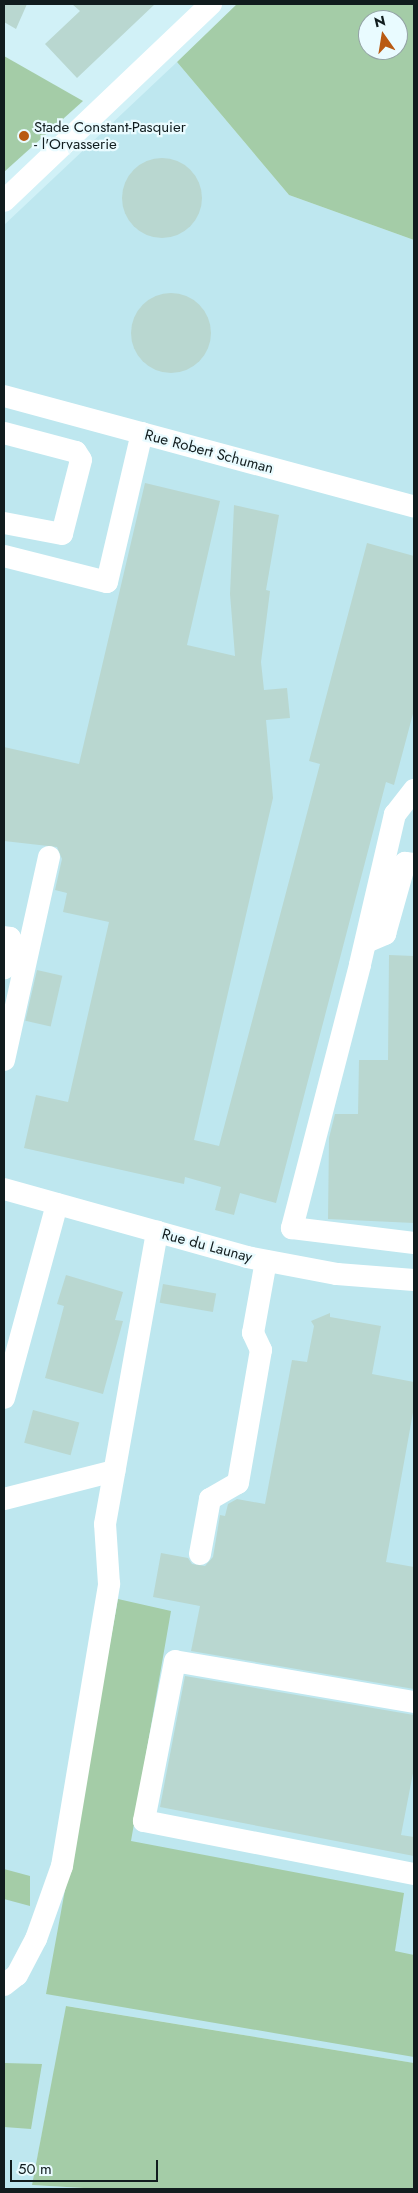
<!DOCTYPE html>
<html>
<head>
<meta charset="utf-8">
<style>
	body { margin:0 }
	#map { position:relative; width:418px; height:2193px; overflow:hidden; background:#d1f1f7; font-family:Jost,sans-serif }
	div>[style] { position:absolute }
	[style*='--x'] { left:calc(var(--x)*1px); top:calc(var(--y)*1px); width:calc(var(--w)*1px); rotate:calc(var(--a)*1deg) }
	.built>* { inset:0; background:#bee7ef }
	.green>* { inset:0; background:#a4cca7 }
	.building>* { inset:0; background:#b9d7d0; transform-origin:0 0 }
	.round { border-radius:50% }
	.minor>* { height:22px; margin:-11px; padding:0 11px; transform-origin:11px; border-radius:11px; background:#fff }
	.dots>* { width:14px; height:14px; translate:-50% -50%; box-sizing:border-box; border:2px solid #e9fbff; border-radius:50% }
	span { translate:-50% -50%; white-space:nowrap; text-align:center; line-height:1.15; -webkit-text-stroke:4.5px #e9fbff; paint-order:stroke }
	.poi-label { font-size:15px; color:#111c1e }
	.left { translate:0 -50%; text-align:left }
	.street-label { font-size:15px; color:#111c1e }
	.frame { position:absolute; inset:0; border:5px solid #111c1e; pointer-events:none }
	.north { position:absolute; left:358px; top:10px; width:50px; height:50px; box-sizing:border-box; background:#e9fbff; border:1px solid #93a2a5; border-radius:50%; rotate:347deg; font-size:14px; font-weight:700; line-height:20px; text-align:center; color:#111c1e }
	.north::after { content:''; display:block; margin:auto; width:18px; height:22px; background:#b95a13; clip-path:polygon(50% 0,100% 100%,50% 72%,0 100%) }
	.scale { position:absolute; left:10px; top:2160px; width:148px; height:22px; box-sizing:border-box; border:2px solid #111c1e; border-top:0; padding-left:6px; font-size:15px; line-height:18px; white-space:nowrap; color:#111c1e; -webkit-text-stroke:4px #e9fbff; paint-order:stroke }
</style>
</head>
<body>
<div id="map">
	<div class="built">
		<div style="clip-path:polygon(177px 62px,289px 195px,414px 240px,414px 2063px,67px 2006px,32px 2185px,101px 2189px,4px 2189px,4px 225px)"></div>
	</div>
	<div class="green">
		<div style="clip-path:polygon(evenodd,237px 4px,414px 4px,414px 240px,289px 195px,177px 62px,237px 4px,368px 20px,398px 20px,398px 50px,368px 50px,368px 20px)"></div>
		<div style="clip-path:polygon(4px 56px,83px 101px,4px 172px)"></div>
		<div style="clip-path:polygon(118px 1599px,171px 1611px,131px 1841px,404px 1893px,395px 1951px,414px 1955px,414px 2057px,46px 1994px)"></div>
		<div style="clip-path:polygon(4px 1869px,30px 1876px,30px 1906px,4px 1899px)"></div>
		<div style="clip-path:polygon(66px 2006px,414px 2063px,414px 2189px,101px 2189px,32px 2185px)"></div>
		<div style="clip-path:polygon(4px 2063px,42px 2064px,31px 2129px,4px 2127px)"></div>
	</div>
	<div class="building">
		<div style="clip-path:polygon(4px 4px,27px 4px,16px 29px,4px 22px)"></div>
		<div style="clip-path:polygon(72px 4px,155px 4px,77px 78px,45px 44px,80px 11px)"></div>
		<div class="round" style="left:122px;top:158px;width:80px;height:80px"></div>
		<div class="round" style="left:131px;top:293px;width:80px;height:80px"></div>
		<div style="clip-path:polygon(145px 483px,220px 501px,187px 645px,235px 656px,230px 594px,234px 505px,279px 515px,266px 590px,270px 591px,261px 662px,264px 690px,287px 688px,290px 718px,266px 720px,273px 798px,194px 1140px,219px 1146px,320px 764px,309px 761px,367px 543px,414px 556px,414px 710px,394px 785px,386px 782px,276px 1203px,240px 1193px,234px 1215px,215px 1210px,221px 1187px,185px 1177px,184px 1184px,24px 1148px,36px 1095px,68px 1102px,109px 922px,63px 912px,67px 893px,55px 890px,62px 859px,57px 847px,4px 841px,4px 747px,79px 764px)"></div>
		<div style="clip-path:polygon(389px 955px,414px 956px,414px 1223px,328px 1219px,329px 1138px,335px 1114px,358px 1114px,359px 1060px,388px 1060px)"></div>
		<div style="left:37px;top:970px;width:26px;height:52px;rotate:13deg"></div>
		<div style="clip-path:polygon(66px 1275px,123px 1292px,115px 1320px,123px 1321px,103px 1394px,45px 1378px,64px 1306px,57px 1304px)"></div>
		<div style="left:163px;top:1284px;width:54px;height:19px;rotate:10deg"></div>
		<div style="clip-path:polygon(330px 1313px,330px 1317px,381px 1326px,372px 1374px,414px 1382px,414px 1407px,386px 1562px,414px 1567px,414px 1689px,191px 1651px,200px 1606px,153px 1597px,161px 1553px,188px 1558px,192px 1564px,205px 1566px,213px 1557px,220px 1515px,225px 1516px,228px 1504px,237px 1499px,265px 1504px,292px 1360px,307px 1362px,314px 1326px,311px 1321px)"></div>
		<div style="left:33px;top:1410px;width:48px;height:34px;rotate:15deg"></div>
		<div style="clip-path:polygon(185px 1676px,414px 1715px,414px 1768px,401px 1835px,414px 1837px,414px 1856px,160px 1807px)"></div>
	</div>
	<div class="minor">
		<div style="--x:4;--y:201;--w:286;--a:-43.6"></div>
		<div style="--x:4;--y:396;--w:425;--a:15.1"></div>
		<div style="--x:4;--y:433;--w:74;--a:14.8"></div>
		<div style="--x:76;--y:452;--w:9;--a:58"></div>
		<div style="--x:81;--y:460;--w:76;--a:104.4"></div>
		<div style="--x:62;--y:534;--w:59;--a:-169.3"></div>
		<div style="--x:4;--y:556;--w:106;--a:14.2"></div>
		<div style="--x:107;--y:582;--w:153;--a:-76.8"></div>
		<div style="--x:414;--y:790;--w:31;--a:128"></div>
		<div style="--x:395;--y:814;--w:155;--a:103.1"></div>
		<div style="--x:360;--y:965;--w:272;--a:104.5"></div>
		<div style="--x:292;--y:1228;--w:123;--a:7"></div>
		<div style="--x:4;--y:937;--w:6;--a:9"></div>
		<div style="--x:10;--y:938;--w:31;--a:101"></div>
		<div style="--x:366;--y:942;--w:21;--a:-23"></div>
		<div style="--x:385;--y:934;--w:74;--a:-74.3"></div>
		<div style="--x:405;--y:863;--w:9;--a:6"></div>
		<div style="--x:4;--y:1060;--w:208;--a:-77.5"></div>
		<div style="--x:4;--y:1189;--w:252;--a:15.6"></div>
		<div style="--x:247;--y:1257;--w:92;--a:10.7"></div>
		<div style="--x:337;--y:1274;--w:77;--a:4.5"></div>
		<div style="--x:4;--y:1398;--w:201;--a:-74.7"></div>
		<div style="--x:4;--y:1499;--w:114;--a:-14.3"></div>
		<div style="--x:200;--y:1554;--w:56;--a:-79.7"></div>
		<div style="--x:210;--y:1499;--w:32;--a:-30"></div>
		<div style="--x:238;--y:1483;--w:135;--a:-80.2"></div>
		<div style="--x:261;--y:1350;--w:19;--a:-115"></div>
		<div style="--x:253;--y:1333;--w:73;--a:-79.8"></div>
		<div style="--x:414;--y:1702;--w:242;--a:-170.3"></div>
		<div style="--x:175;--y:1661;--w:163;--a:101"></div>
		<div style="--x:144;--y:1821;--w:275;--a:11.1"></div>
		<div style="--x:4;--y:1985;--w:16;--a:-38"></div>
		<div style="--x:17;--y:1975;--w:41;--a:-62.2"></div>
		<div style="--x:36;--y:1939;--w:77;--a:-70.4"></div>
		<div style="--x:62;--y:1866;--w:286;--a:-80.5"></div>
		<div style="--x:109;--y:1584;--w:60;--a:-93.8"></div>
		<div style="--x:105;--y:1524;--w:297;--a:-79.9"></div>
	</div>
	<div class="dots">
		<div style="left:24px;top:136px;background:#b95a13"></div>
	</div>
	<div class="poi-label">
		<span class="left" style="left:34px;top:136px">Stade Constant-Pasquier<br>- l'Orvasserie</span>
	</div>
	<div class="street-label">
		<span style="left:209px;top:452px;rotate:15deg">Rue Robert Schuman</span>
		<span style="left:207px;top:1246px;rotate:15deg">Rue du Launay</span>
	</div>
	<div class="frame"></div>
	<div class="north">N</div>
	<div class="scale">50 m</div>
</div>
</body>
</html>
